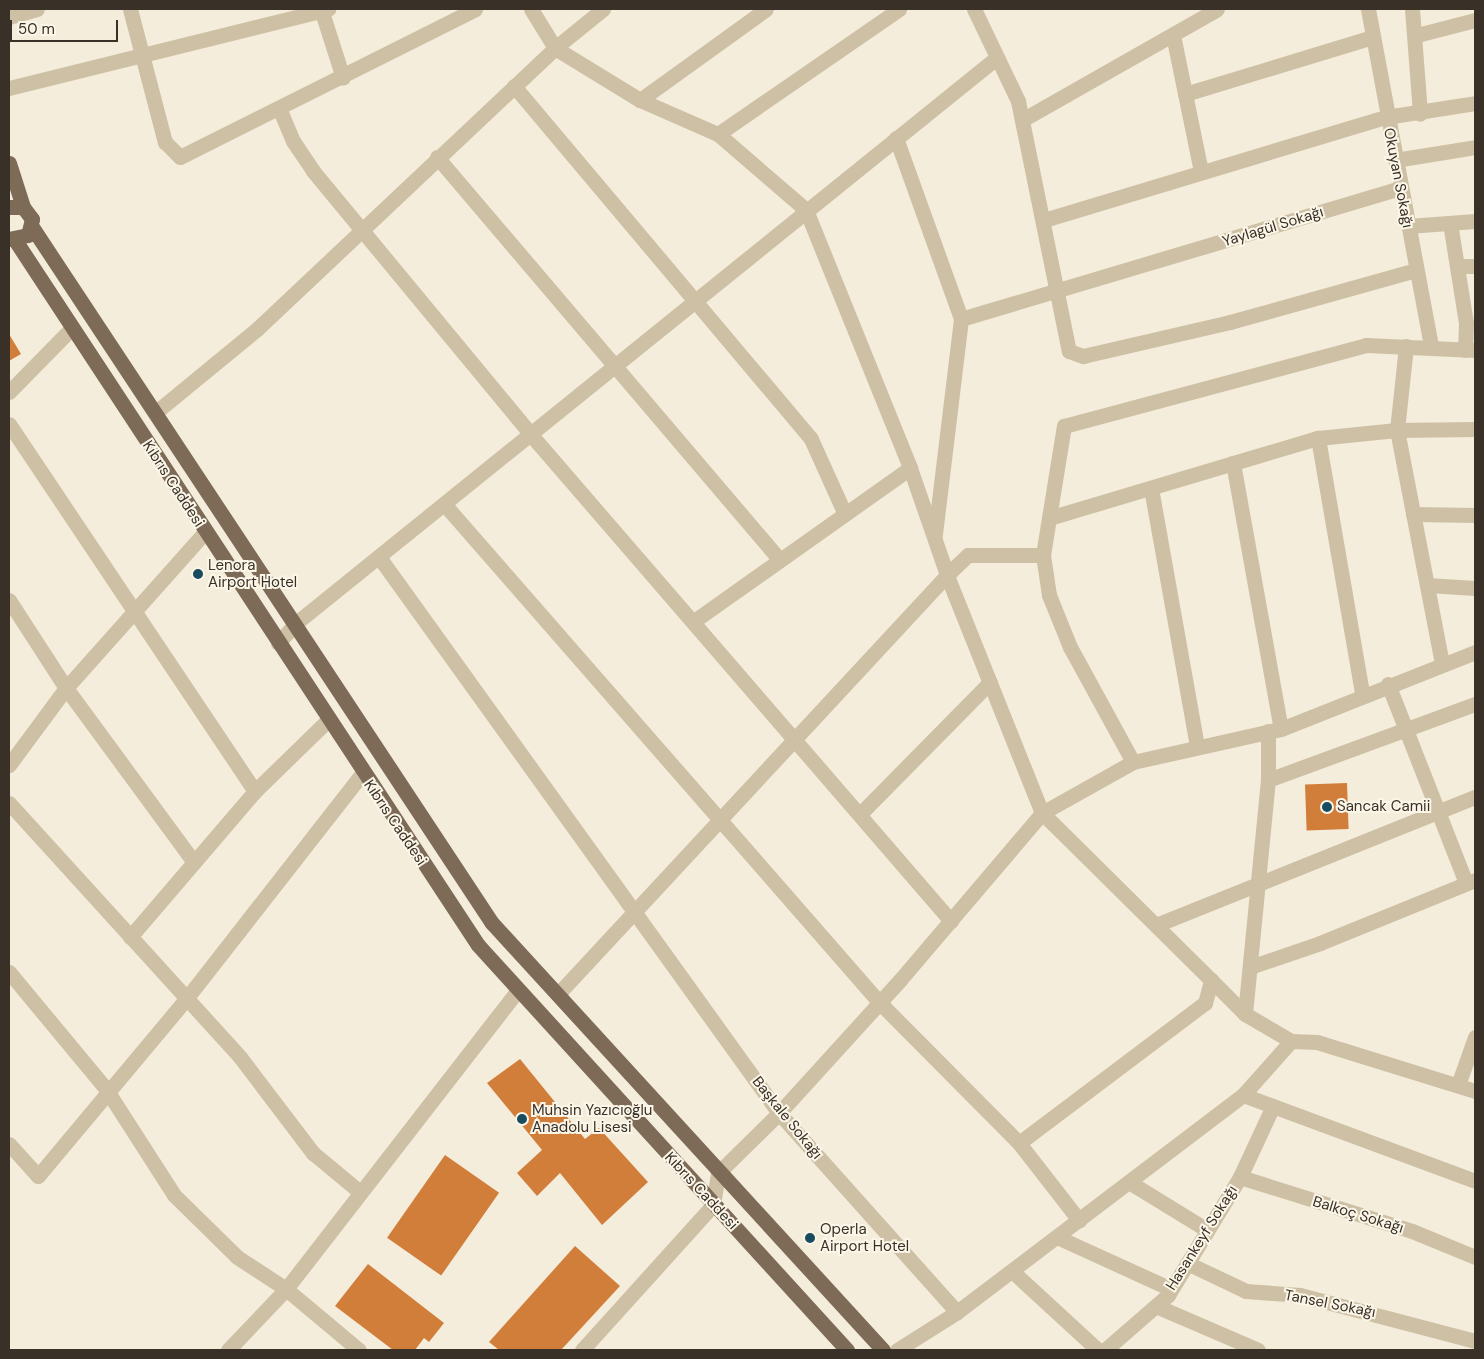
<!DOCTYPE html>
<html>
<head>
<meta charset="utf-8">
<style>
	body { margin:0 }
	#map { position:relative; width:1484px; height:1359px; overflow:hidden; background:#f4eddb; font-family:"DM Sans",sans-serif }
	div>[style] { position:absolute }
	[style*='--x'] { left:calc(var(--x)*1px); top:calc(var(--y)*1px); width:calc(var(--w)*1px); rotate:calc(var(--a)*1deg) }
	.building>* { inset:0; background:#d27e3b; transform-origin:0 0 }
	.minor>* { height:15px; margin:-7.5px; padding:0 7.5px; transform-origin:7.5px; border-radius:7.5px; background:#cec0a5 }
	.major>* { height:15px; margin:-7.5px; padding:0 7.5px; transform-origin:7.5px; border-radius:7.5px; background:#7d6b57 }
	.dots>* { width:14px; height:14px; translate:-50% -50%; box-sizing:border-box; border:2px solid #fbf6e8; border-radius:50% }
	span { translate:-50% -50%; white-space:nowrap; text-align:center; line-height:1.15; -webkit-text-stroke:4px #fbf6e8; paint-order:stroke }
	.street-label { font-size:15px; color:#393027 }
	.poi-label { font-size:15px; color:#393027 }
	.left { translate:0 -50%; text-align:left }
	.frame { position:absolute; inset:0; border:10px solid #393027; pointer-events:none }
	.scale { position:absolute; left:10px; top:20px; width:108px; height:22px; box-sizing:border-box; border:2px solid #393027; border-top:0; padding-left:6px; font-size:15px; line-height:18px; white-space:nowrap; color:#393027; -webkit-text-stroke:4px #fbf6e8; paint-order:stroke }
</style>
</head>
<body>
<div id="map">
	<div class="building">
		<div style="clip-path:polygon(9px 334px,21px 354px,9px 361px)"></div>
		<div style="left:1347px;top:783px;width:46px;height:42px;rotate:88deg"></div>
		<div style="clip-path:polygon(520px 1059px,585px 1139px,599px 1128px,648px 1182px,602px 1225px,560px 1173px,537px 1196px,517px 1173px,542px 1150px,487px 1083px)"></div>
		<div style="left:445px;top:1155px;width:66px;height:101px;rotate:35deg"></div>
		<div style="clip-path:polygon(575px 1246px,620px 1286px,561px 1350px,499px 1350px,489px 1342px)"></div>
		<div style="clip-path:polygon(368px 1264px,444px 1323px,429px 1342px,424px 1338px,415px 1350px,393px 1350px,335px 1306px)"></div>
	</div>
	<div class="minor">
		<div style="--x:130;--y:9;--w:138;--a:75.3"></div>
		<div style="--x:165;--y:142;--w:21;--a:45"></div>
		<div style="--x:180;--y:157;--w:330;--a:-26.6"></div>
		<div style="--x:321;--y:9;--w:72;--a:72.3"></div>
		<div style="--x:531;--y:9;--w:46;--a:58.4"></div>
		<div style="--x:555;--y:48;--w:100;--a:31.5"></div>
		<div style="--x:640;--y:100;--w:85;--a:23.6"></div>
		<div style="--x:718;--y:134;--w:116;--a:40.8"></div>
		<div style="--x:806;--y:210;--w:278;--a:68"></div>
		<div style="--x:910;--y:468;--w:113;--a:70.9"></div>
		<div style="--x:947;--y:575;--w:572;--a:132.87"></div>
		<div style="--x:974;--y:9;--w:102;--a:64.4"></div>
		<div style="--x:1018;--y:101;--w:255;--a:78.5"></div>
		<div style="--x:1069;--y:351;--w:15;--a:20"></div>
		<div style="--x:1083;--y:356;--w:151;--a:-13"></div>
		<div style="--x:1230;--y:322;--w:193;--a:-15.6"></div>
		<div style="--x:1368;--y:9;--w:344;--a:79.4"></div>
		<div style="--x:1412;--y:9;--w:105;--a:85.6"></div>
		<div style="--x:9;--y:17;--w:29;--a:-16"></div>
		<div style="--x:1173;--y:35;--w:140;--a:78.4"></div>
		<div style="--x:1417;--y:35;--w:60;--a:-14.5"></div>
		<div style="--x:514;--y:86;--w:461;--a:49.9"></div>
		<div style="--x:811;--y:439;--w:80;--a:65.7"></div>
		<div style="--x:9;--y:88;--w:329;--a:-13.9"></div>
		<div style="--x:1185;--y:94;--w:196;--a:-16.9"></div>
		<div style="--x:640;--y:100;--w:155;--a:-35.8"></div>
		<div style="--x:279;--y:108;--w:36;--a:67"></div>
		<div style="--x:293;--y:141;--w:36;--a:56"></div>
		<div style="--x:313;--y:171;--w:344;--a:50.4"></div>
		<div style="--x:532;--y:436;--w:641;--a:49.18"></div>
		<div style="--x:1022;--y:120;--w:224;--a:-29.6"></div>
		<div style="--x:718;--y:134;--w:220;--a:-34.6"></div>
		<div style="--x:896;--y:138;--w:192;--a:70.2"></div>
		<div style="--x:961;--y:319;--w:218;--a:96.9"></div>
		<div style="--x:437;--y:157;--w:528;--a:49.61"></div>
		<div style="--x:1395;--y:160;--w:81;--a:-9.2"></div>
		<div style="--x:1044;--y:220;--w:357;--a:-16.8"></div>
		<div style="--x:1386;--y:117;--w:90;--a:-8.9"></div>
		<div style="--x:1450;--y:223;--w:101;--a:80.9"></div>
		<div style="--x:1466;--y:323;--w:27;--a:92"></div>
		<div style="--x:1408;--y:226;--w:67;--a:-4.3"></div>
		<div style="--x:1457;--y:266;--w:18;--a:0"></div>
		<div style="--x:961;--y:319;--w:458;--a:-16.6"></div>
		<div style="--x:1406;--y:346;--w:84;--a:96.1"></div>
		<div style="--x:1397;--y:430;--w:238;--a:79.1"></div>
		<div style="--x:9;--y:392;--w:90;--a:-45.5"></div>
		<div style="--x:156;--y:412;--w:131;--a:-39.4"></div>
		<div style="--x:257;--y:329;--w:410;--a:-43.3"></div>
		<div style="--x:555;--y:48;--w:62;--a:-39.1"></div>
		<div style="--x:9;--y:424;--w:442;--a:56.2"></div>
		<div style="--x:1318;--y:438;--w:259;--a:80.2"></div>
		<div style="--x:1233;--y:463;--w:270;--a:79.8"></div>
		<div style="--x:1151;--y:488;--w:263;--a:79.9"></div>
		<div style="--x:445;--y:505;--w:660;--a:48.87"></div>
		<div style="--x:879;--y:1002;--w:199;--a:45.2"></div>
		<div style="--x:1019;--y:1143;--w:98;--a:52.1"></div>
		<div style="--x:1413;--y:514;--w:62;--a:0.9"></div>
		<div style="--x:1049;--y:518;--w:281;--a:-16.6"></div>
		<div style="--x:1318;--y:438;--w:79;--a:-5.8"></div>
		<div style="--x:1397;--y:430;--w:78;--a:-0.7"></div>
		<div style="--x:379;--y:557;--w:685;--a:54.27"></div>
		<div style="--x:779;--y:1113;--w:267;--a:48.2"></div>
		<div style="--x:1427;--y:585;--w:48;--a:3.6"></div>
		<div style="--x:9;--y:600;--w:105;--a:57.1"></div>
		<div style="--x:66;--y:688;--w:216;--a:53.7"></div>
		<div style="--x:694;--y:621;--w:265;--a:-35.3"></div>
		<div style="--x:278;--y:643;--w:27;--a:-48"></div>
		<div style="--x:296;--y:623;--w:898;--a:-38.9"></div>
		<div style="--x:1388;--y:684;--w:214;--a:68.6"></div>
		<div style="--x:1133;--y:762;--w:131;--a:-118.7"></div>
		<div style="--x:1070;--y:647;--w:56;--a:-112"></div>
		<div style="--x:1049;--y:595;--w:40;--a:-98.5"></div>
		<div style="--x:1043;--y:555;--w:131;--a:-80.8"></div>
		<div style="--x:1064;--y:426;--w:313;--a:-15"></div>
		<div style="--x:1366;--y:345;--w:109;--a:2.6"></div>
		<div style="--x:9;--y:765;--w:96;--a:-53.5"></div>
		<div style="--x:66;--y:688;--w:208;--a:-48.3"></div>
		<div style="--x:1268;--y:780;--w:221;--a:-20.2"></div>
		<div style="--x:9;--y:803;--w:343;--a:47.7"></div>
		<div style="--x:240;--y:1057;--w:121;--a:52.8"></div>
		<div style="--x:313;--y:1153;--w:61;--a:39.7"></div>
		<div style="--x:860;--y:814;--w:185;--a:-45.4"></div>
		<div style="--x:1156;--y:925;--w:344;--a:-21.9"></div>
		<div style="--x:130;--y:937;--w:192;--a:-49.4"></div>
		<div style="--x:255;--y:791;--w:102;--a:-44.2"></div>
		<div style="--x:1250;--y:967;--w:74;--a:-18.9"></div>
		<div style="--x:1320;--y:943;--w:167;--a:-22.1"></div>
		<div style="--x:9;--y:972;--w:152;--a:50.3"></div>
		<div style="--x:106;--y:1089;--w:126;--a:57.3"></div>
		<div style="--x:174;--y:1195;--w:88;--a:44.5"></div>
		<div style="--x:237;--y:1257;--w:59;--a:33.1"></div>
		<div style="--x:286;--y:1289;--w:95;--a:39.9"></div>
		<div style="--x:1211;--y:980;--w:48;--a:45"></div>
		<div style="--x:1245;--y:1014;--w:53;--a:30.4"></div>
		<div style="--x:1291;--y:1041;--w:72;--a:131.6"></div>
		<div style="--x:1245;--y:1014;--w:235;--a:-84.4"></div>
		<div style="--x:1268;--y:780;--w:49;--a:-90"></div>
		<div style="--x:1291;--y:1041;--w:26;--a:2"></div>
		<div style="--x:1317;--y:1042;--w:165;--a:17.2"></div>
		<div style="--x:1458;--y:1085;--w:51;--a:-70.5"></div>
		<div style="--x:1019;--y:1143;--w:233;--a:-37"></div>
		<div style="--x:1205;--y:1003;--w:24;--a:-75"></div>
		<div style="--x:1211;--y:980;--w:238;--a:-135.3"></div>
		<div style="--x:1042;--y:813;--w:256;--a:-111.8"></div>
		<div style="--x:947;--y:575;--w:29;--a:-44"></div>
		<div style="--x:968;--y:555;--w:75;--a:0"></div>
		<div style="--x:9;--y:1144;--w:43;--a:47.8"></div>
		<div style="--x:38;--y:1176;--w:231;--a:-50.1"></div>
		<div style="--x:186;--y:999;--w:286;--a:-52"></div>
		<div style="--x:1240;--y:1177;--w:180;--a:17.4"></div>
		<div style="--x:1412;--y:1231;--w:68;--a:22.4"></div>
		<div style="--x:1129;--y:1182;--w:92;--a:31.6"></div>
		<div style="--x:1057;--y:1237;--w:125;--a:24.5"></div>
		<div style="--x:1187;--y:1263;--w:65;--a:25.4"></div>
		<div style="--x:1246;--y:1291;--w:54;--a:4.2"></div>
		<div style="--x:1300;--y:1295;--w:181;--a:14.7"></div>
		<div style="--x:1012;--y:1271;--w:117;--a:42.6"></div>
		<div style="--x:1156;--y:1306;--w:111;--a:23.3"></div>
		<div style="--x:228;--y:1350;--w:84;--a:-46.4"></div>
		<div style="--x:286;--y:1289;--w:377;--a:-52.2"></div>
		<div style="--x:582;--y:1350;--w:195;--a:-47.9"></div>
		<div style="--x:713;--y:1205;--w:32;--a:-81"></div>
		<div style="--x:718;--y:1173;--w:86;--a:-44.5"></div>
		<div style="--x:779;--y:1113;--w:180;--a:-47.7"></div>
		<div style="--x:900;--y:980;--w:219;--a:-49.6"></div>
		<div style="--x:1042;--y:813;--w:104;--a:-29.3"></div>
		<div style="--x:1133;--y:762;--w:152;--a:-12.6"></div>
		<div style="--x:1281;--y:729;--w:209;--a:-21.6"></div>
		<div style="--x:897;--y:1350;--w:71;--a:-32.3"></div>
		<div style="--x:957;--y:1312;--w:359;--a:-37.2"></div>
		<div style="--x:1243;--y:1095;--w:247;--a:20.3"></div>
		<div style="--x:1105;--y:1350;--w:84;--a:-41.1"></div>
		<div style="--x:1168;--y:1295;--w:138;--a:-58.6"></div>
		<div style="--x:1240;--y:1177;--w:78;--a:-65.1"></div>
	</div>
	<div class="major">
		<div style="--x:9;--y:163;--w:46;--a:72.3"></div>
		<div style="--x:9;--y:207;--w:14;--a:0"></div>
		<div style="--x:23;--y:207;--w:15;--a:53"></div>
		<div style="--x:32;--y:219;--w:16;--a:104"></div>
		<div style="--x:28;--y:235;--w:19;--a:168"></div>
		<div style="--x:32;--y:227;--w:834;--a:56.54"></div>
		<div style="--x:492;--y:923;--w:579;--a:47.52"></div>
		<div style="--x:15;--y:240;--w:843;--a:56.71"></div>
		<div style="--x:478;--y:945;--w:548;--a:47.66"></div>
	</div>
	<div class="dots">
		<div style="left:198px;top:574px;background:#184c5f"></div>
		<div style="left:1327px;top:807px;background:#184c5f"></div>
		<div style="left:522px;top:1119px;background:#184c5f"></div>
		<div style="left:810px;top:1238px;background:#184c5f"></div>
	</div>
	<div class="street-label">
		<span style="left:1398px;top:178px;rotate:79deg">Okuyan Sokağı</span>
		<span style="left:1273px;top:227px;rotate:-17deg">Yaylagül Sokağı</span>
		<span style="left:173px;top:484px;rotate:57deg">Kıbrıs Caddesi</span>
		<span style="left:395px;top:823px;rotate:56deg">Kıbrıs Caddesi</span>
		<span style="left:787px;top:1118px;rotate:51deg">Başkale Sokağı</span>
		<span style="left:701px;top:1191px;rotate:47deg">Kıbrıs Caddesi</span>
		<span style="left:1358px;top:1215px;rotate:17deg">Balkoç Sokağı</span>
		<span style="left:1202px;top:1238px;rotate:-58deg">Hasankeyf Sokağı</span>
		<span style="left:1330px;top:1304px;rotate:11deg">Tansel Sokağı</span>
	</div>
	<div class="poi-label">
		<span class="left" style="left:208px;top:574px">Lenora<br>Airport Hotel</span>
		<span class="left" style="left:1337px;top:807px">Sancak Camii</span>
		<span class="left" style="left:532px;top:1119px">Muhsin Yazıcıoğlu<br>Anadolu Lisesi</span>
		<span class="left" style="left:820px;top:1238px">Operla<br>Airport Hotel</span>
	</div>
	<div class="frame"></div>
	<div class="scale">50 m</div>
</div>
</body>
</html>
